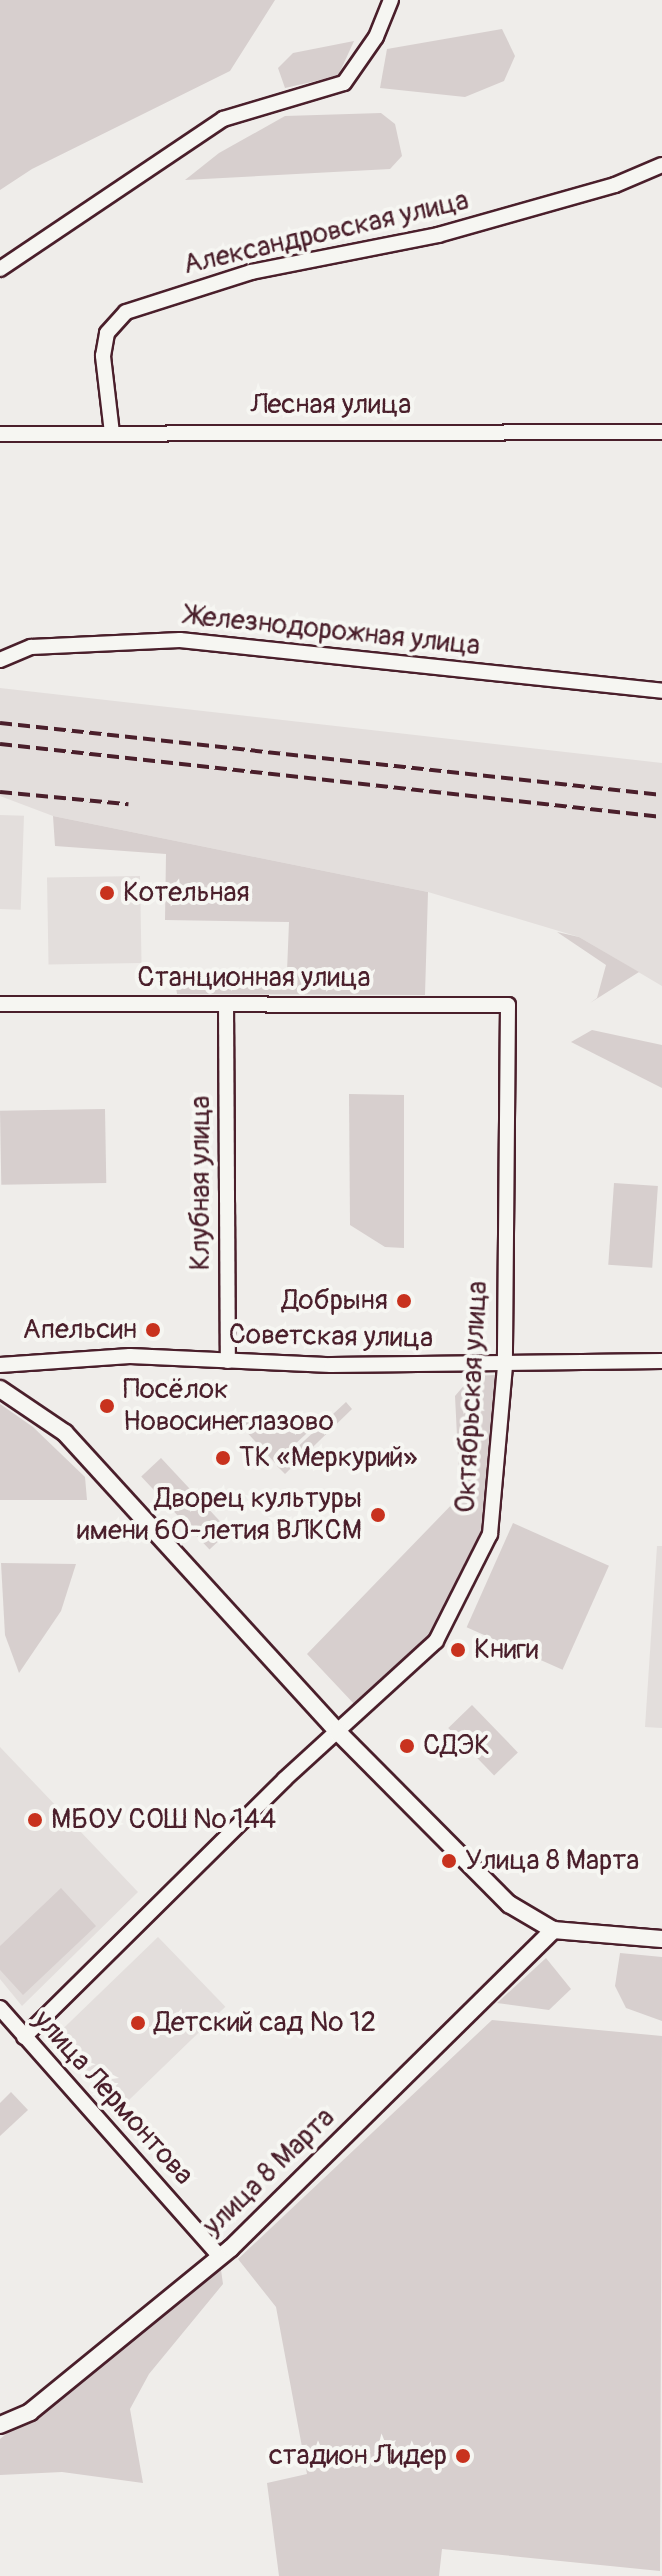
<!DOCTYPE html>
<html>
<head>
<meta charset="utf-8">
<style>
	body { margin:0 }
	#map { position:relative; width:662px; height:2576px; overflow:hidden; background:#efedea; font-family:Pangolin,sans-serif }
	div>[style] { position:absolute }
	[style*='--x'] { left:calc(var(--x)*1px); top:calc(var(--y)*1px); width:calc(var(--w)*1px); rotate:calc(var(--a)*1deg) }
	.built>* { inset:0; background:#e3dedc; transform-origin:0 0 }
	.green>* { inset:0; background:#d7cfce; transform-origin:0 0 }
	.roads { filter:drop-shadow(2px 0 #4a1f2b) drop-shadow(-2px 0 #4a1f2b) drop-shadow(0 2px #4a1f2b) drop-shadow(0 -2px #4a1f2b) }
	.minor>* { height:14px; margin:-7px; padding:0 7px; transform-origin:7px; border-radius:7px; background:#f6f6f2 }
	.tertiary>* { height:16px; margin:-8px; padding:0 8px; transform-origin:8px; border-radius:8px; background:#f6f6f2 }
	.rail>* { height:4px; margin-top:-2px; transform-origin:0; background:repeating-linear-gradient(90deg,#4a1f2b 0 12px,transparent 0 18px) }
	.dots>* { width:22px; height:22px; translate:-50% -50%; box-sizing:border-box; border:4px solid #f6f6f2; border-radius:50% }
	span { translate:-50% -50%; white-space:nowrap; text-align:center; line-height:1.15; -webkit-text-stroke:8px #f6f6f2; paint-order:stroke }
	.street-label { font-size:28px; color:#4a1f2b }
	.poi-label { font-size:28px; color:#4a1f2b }
	.left { translate:0 -50%; text-align:left }
	.right { translate:-100% -50%; text-align:right }
</style>
</head>
<body>
<div id="map">
	<div class="built">
		<div style="clip-path:polygon(0 688px,662px 763px,662px 986px,579px 937px,428px 892px,53px 816px,0 796px)"></div>
		<div style="left:0;top:815px;width:24px;height:94px;rotate:2deg"></div>
		<div style="left:140px;top:876px;width:87px;height:93px;rotate:89deg"></div>
		<div style="clip-path:polygon(657px 1546px,662px 1546px,662px 1728px,645px 1727px)"></div>
		<div style="clip-path:polygon(0 1747px,138px 1892px,22px 2006px,0 1979px)"></div>
		<div style="left:158px;top:1937px;width:97px;height:147px;rotate:46deg"></div>
	</div>
	<div class="green">
		<div style="clip-path:polygon(0 0,275px 0,230px 71px,32px 169px,0 190px)"></div>
		<div style="clip-path:polygon(502px 29px,515px 56px,504px 81px,465px 97px,380px 88px,387px 49px)"></div>
		<div style="clip-path:polygon(354px 41px,338px 76px,285px 88px,278px 68px,293px 53px)"></div>
		<div style="clip-path:polygon(381px 113px,395px 124px,402px 156px,390px 169px,185px 180px,219px 153px,285px 116px)"></div>
		<div style="clip-path:polygon(53px 816px,428px 892px,425px 995px,177px 994px,174px 974px,287px 971px,289px 922px,165px 920px,166px 854px,55px 846px)"></div>
		<div style="clip-path:polygon(557px 932px,579px 937px,639px 972px,590px 1003px,597px 998px,606px 965px)"></div>
		<div style="clip-path:polygon(592px 1030px,662px 1045px,662px 1088px,571px 1042px)"></div>
		<div style="clip-path:polygon(349px 1094px,404px 1095px,404px 1248px,385px 1247px,350px 1225px)"></div>
		<div style="left:105px;top:1109px;width:74px;height:105px;rotate:89deg"></div>
		<div style="left:614px;top:1183px;width:44px;height:82px;rotate:4deg"></div>
		<div style="clip-path:polygon(496px 1375px,482px 1532px,431px 1636px,356px 1706px,307px 1654px,460px 1496px,455px 1396px,472px 1376px)"></div>
		<div style="clip-path:polygon(346px 1402px,352px 1409px,285px 1474px,277px 1466px)"></div>
		<div style="clip-path:polygon(0 1404px,33px 1427px,85px 1477px,87px 1500px,0 1500px)"></div>
		<div style="clip-path:polygon(232px 1416px,322px 1419px,275px 1463px)"></div>
		<div style="left:161px;top:1458px;width:100px;height:27px;rotate:47deg"></div>
		<div style="left:513px;top:1523px;width:105px;height:114px;rotate:24deg"></div>
		<div style="clip-path:polygon(1px 1563px,76px 1564px,61px 1611px,19px 1673px,5px 1635px)"></div>
		<div style="left:472px;top:1705px;width:66px;height:33px;rotate:46deg"></div>
		<div style="clip-path:polygon(61px 1888px,96px 1926px,23px 1995px,0 1970px,0 1946px)"></div>
		<div style="clip-path:polygon(620px 1953px,662px 1957px,662px 2021px,626px 2008px,615px 1986px)"></div>
		<div style="clip-path:polygon(546px 1958px,571px 1989px,549px 2010px,497px 2003px)"></div>
		<div style="clip-path:polygon(492px 2020px,662px 2036px,660px 2571px,442px 2549px,439px 2576px,279px 2576px,267px 2483px,307px 2474px,276px 2307px,238px 2259px)"></div>
		<div style="clip-path:polygon(11px 2092px,28px 2110px,0 2136px,0 2103px)"></div>
		<div style="clip-path:polygon(215px 2267px,221px 2270px,223px 2284px,149px 2374px,130px 2409px,143px 2483px,62px 2472px,0 2475px,0 2439px)"></div>
	</div>
	<div class="roads">
		<div class="minor">
			<div style="--x:0;--y:269;--w:269;--a:-33.9"></div>
			<div style="--x:223;--y:119;--w:126;--a:-16.6"></div>
			<div style="--x:344;--y:83;--w:56;--a:-55.2"></div>
			<div style="--x:376;--y:37;--w:40;--a:-68"></div>
			<div style="--x:112;--y:433;--w:78;--a:-96.7"></div>
			<div style="--x:103;--y:356;--w:23;--a:-80"></div>
			<div style="--x:107;--y:333;--w:28;--a:-48"></div>
			<div style="--x:126;--y:312;--w:131;--a:-17.7"></div>
			<div style="--x:251;--y:272;--w:191;--a:-11.2"></div>
			<div style="--x:438;--y:235;--w:184;--a:-15.8"></div>
			<div style="--x:615;--y:185;--w:51;--a:-23.1"></div>
			<div style="--x:0;--y:434;--w:662;--a:-0.17"></div>
			<div style="--x:0;--y:660;--w:34;--a:-23"></div>
			<div style="--x:31;--y:647;--w:149;--a:-2.7"></div>
			<div style="--x:180;--y:640;--w:485;--a:6"></div>
			<div style="--x:0;--y:1004;--w:508;--a:0.11"></div>
			<div style="--x:508;--y:1005;--w:361;--a:90.5"></div>
			<div style="--x:505;--y:1366;--w:169;--a:95.1"></div>
			<div style="--x:490;--y:1534;--w:120;--a:116.8"></div>
			<div style="--x:436;--y:1641;--w:205;--a:137.6"></div>
			<div style="--x:285;--y:1779;--w:367;--a:135.3"></div>
			<div style="--x:226;--y:1004;--w:357;--a:89.7"></div>
			<div style="--x:0;--y:1365;--w:130;--a:-4"></div>
			<div style="--x:130;--y:1356;--w:201;--a:2.6"></div>
			<div style="--x:331;--y:1365;--w:331;--a:-0.7"></div>
			<div style="--x:0;--y:2008;--w:332;--a:48.5"></div>
		</div>
		<div class="tertiary">
			<div style="--x:0;--y:1389;--w:78;--a:34.1"></div>
			<div style="--x:65;--y:1433;--w:405;--a:47.6"></div>
			<div style="--x:338;--y:1732;--w:243;--a:45.2"></div>
			<div style="--x:509;--y:1904;--w:51;--a:30.6"></div>
			<div style="--x:553;--y:1930;--w:109;--a:4.7"></div>
			<div style="--x:0;--y:2425;--w:33;--a:-23"></div>
			<div style="--x:30;--y:2412;--w:259;--a:-39.2"></div>
			<div style="--x:231;--y:2248;--w:453;--a:-44.6"></div>
		</div>
	</div>
	<div class="rail">
		<div style="--x:0;--y:723;--w:666;--a:6.21"></div>
		<div style="--x:0;--y:744;--w:666;--a:6.29"></div>
		<div style="--x:0;--y:792;--w:129;--a:5.4"></div>
	</div>
	<div class="dots">
		<div style="left:107px;top:893px;background:#c8321e"></div>
		<div style="left:404px;top:1301px;background:#c8321e"></div>
		<div style="left:153px;top:1330px;background:#c8321e"></div>
		<div style="left:107px;top:1406px;background:#c8321e"></div>
		<div style="left:223px;top:1458px;background:#c8321e"></div>
		<div style="left:378px;top:1515px;background:#c8321e"></div>
		<div style="left:458px;top:1650px;background:#c8321e"></div>
		<div style="left:407px;top:1746px;background:#c8321e"></div>
		<div style="left:35px;top:1820px;background:#c8321e"></div>
		<div style="left:449px;top:1861px;background:#c8321e"></div>
		<div style="left:138px;top:2023px;background:#c8321e"></div>
		<div style="left:463px;top:2456px;background:#c8321e"></div>
	</div>
	<div class="street-label">
		<span style="left:326px;top:233px;rotate:-13deg">Александровская улица</span>
		<span style="left:331px;top:405px">Лесная улица</span>
		<span style="left:333px;top:631px;rotate:6deg">Железнодорожная улица</span>
		<span style="left:254px;top:978px">Станционная улица</span>
		<span style="left:201px;top:1183px;rotate:-90deg">Клубная улица</span>
		<span style="left:331px;top:1337px;rotate:1deg">Советская улица</span>
		<span style="left:472px;top:1397px;rotate:-87deg">Октябрьская улица</span>
		<span style="left:113px;top:2098px;rotate:48deg">улица Лермонтова</span>
		<span style="left:269px;top:2172px;rotate:-44deg">улица 8 Марта</span>
	</div>
	<div class="poi-label">
		<span class="left" style="left:123px;top:893px">Котельная</span>
		<span class="right" style="left:388px;top:1301px">Добрыня</span>
		<span class="right" style="left:137px;top:1330px">Апельсин</span>
		<span class="left" style="left:123px;top:1406px">Посёлок<br>Новосинеглазово</span>
		<span class="left" style="left:239px;top:1458px">ТК «Меркурий»</span>
		<span class="right" style="left:362px;top:1515px">Дворец культуры<br>имени 60-летия ВЛКСМ</span>
		<span class="left" style="left:474px;top:1650px">Книги</span>
		<span class="left" style="left:423px;top:1746px">СДЭК</span>
		<span class="left" style="left:51px;top:1820px">МБОУ СОШ № 144</span>
		<span class="left" style="left:465px;top:1861px">Улица 8 Марта</span>
		<span class="left" style="left:154px;top:2023px">Детский сад № 12</span>
		<span class="right" style="left:447px;top:2456px">стадион Лидер</span>
	</div>
</div>
</body>
</html>
